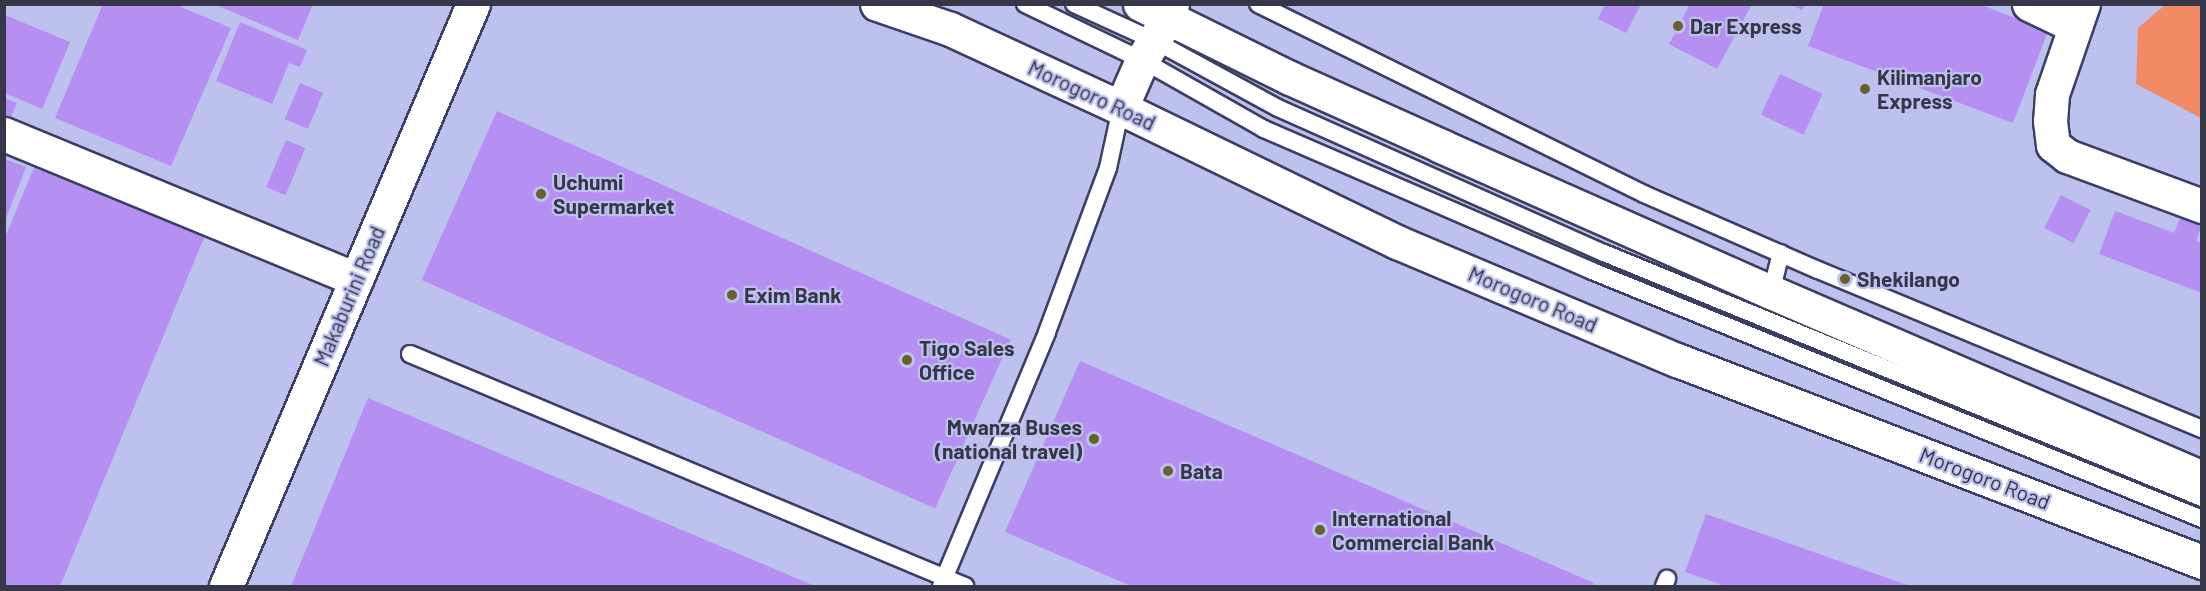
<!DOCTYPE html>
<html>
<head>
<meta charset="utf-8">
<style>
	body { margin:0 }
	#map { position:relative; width:2206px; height:591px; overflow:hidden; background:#bdc1ed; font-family:Barlow,sans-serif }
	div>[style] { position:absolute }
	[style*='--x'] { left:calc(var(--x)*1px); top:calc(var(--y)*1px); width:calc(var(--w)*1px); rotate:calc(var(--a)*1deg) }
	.green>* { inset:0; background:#f28b65 }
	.building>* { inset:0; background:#b68ff2; transform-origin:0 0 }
	.roads { filter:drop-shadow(2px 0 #3c3e63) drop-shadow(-2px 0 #3c3e63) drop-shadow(0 2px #3c3e63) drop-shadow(0 -2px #3c3e63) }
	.service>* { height:16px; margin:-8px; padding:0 8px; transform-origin:8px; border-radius:8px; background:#fff }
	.minor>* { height:33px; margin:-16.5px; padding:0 16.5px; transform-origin:16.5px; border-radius:16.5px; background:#fff }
	.secondary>* { height:33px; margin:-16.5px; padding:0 16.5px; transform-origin:16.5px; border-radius:16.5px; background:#fff }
	.trunk>* { height:33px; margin:-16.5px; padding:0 16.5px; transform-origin:16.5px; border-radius:16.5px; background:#fff }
	.dots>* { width:16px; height:16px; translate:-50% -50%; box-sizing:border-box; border:3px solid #bdc1ed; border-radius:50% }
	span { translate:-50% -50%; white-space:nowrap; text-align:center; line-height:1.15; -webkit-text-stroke:4.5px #bdc1ed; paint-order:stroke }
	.poi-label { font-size:21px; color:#353748; font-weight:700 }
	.left { translate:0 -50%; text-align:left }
	.right { translate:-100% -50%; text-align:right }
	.street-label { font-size:21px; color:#353748 }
	.frame { position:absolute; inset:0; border:6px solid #353748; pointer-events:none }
</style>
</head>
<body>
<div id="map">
	<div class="green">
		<div style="clip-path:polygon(2165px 5px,2201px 5px,2201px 118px,2136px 84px,2138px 28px)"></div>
	</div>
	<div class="building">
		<div style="clip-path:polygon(103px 4px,174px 4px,231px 28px,171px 166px,55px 118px)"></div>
		<div style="clip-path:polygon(214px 4px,313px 4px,298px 40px)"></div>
		<div style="clip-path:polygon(1605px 4px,1641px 4px,1626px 33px,1598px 19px)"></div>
		<div style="clip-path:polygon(1690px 4px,1752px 4px,1717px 69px,1669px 44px)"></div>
		<div style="clip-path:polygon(1790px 4px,1805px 4px,1802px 10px)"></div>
		<div style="clip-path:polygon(1824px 4px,1979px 4px,2048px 31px,2013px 123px,1808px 46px)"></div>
		<div style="clip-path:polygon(5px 15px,70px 42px,42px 109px,5px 93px)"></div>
		<div style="clip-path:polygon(240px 22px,307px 50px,300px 67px,289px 63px,272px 104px,216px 81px)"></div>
		<div style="left:1780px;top:74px;width:47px;height:45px;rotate:25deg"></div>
		<div style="left:300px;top:83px;width:25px;height:39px;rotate:23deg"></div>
		<div style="clip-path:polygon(4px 98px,17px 103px,10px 120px,4px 117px)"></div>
		<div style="left:497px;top:111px;width:562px;height:185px;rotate:24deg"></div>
		<div style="left:286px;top:140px;width:21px;height:51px;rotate:23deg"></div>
		<div style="clip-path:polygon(38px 158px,208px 228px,60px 586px,4px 586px,4px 240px)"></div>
		<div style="clip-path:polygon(4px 159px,26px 167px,5px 221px,4px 221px)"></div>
		<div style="left:2061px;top:195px;width:33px;height:37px;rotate:27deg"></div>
		<div style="clip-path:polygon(2115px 211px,2174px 233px,2181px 216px,2202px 224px,2196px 241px,2202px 243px,2202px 293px,2099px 254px)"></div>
		<div style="clip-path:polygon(1080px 361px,1594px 583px,1592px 586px,1131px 586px,1005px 532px)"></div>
		<div style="clip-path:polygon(368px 398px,815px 586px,291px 586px)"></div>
		<div style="clip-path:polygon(1706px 514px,1910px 586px,1725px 586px,1685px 572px)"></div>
	</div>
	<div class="roads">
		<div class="service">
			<div style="--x:1025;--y:4;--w:130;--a:25.6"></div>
			<div style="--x:1142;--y:60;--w:140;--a:29.5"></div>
			<div style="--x:1264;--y:129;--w:357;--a:23.4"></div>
			<div style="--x:1592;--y:271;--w:658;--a:22.12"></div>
			<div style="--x:1074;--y:4;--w:89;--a:24.6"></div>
			<div style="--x:1155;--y:41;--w:140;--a:28.6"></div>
			<div style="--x:1278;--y:108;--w:357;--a:24"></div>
			<div style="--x:1604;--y:253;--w:646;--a:22.28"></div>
			<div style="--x:1258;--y:4;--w:430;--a:26.2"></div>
			<div style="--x:1644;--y:194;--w:190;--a:23.6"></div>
			<div style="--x:1818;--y:270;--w:416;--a:22.5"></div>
			<div style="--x:1771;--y:292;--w:40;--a:-75.6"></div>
			<div style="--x:410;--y:354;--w:602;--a:22.69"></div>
			<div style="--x:941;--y:586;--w:275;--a:-67.3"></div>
			<div style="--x:1047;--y:332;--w:175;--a:-69.6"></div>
			<div style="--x:1108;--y:168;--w:61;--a:-77.8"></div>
			<div style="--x:1664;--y:586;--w:8;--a:-67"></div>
		</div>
		<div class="minor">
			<div style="--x:2029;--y:4;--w:51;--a:25.6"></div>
			<div style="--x:2083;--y:4;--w:95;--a:109"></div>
			<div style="--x:2052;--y:94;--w:27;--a:94"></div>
			<div style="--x:2050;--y:121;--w:24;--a:83"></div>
			<div style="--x:2053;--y:145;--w:18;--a:38"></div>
			<div style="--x:2067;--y:156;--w:144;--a:20.3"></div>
			<div style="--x:4;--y:134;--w:381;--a:22.4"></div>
			<div style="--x:226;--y:586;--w:632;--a:-67"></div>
		</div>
		<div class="secondary">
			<div style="--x:1121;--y:108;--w:52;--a:-66.4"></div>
			<div style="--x:1142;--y:60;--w:50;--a:-58.8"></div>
			<div style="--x:1168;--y:17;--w:14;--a:-73"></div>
		</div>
		<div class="trunk">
			<div style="--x:877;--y:4;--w:77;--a:18.9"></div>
			<div style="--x:950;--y:29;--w:188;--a:24.8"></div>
			<div style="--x:1121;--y:108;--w:307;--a:25.9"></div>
			<div style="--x:1397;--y:242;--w:304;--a:22.9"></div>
			<div style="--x:1677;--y:360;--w:563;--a:21.04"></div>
			<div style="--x:1140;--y:4;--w:167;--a:26.3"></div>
			<div style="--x:1290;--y:78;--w:166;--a:24.2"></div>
			<div style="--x:1441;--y:146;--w:361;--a:23.9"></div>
			<div style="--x:1771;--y:292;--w:469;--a:23.3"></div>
		</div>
	</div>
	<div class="dots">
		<div style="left:1678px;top:26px;background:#68602d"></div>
		<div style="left:1865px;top:89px;background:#68602d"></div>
		<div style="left:541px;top:194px;background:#68602d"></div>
		<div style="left:1845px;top:279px;background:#68602d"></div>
		<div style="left:732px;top:295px;background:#68602d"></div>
		<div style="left:907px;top:360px;background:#68602d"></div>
		<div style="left:1094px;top:439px;background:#68602d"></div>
		<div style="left:1168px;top:471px;background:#68602d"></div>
		<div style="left:1320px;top:530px;background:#68602d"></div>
	</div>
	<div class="poi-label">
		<span class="left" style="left:1690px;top:26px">Dar Express</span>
		<span class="left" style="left:1877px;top:89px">Kilimanjaro<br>Express</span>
		<span class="left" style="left:553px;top:194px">Uchumi<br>Supermarket</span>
		<span class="left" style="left:1857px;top:279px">Shekilango</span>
		<span class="left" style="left:744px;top:295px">Exim Bank</span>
		<span class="left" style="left:919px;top:360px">Tigo Sales<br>Office</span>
		<span class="right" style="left:1082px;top:439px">Mwanza Buses<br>(national travel)</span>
		<span class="left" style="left:1180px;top:471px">Bata</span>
		<span class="left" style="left:1332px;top:530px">International<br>Commercial Bank</span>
	</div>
	<div class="street-label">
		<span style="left:1092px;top:95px;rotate:25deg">Morogoro Road</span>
		<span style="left:349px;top:296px;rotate:-67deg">Makaburini Road</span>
		<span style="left:1533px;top:299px;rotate:23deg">Morogoro Road</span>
		<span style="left:1985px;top:478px;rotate:21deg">Morogoro Road</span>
	</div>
	<div class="frame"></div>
</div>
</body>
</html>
